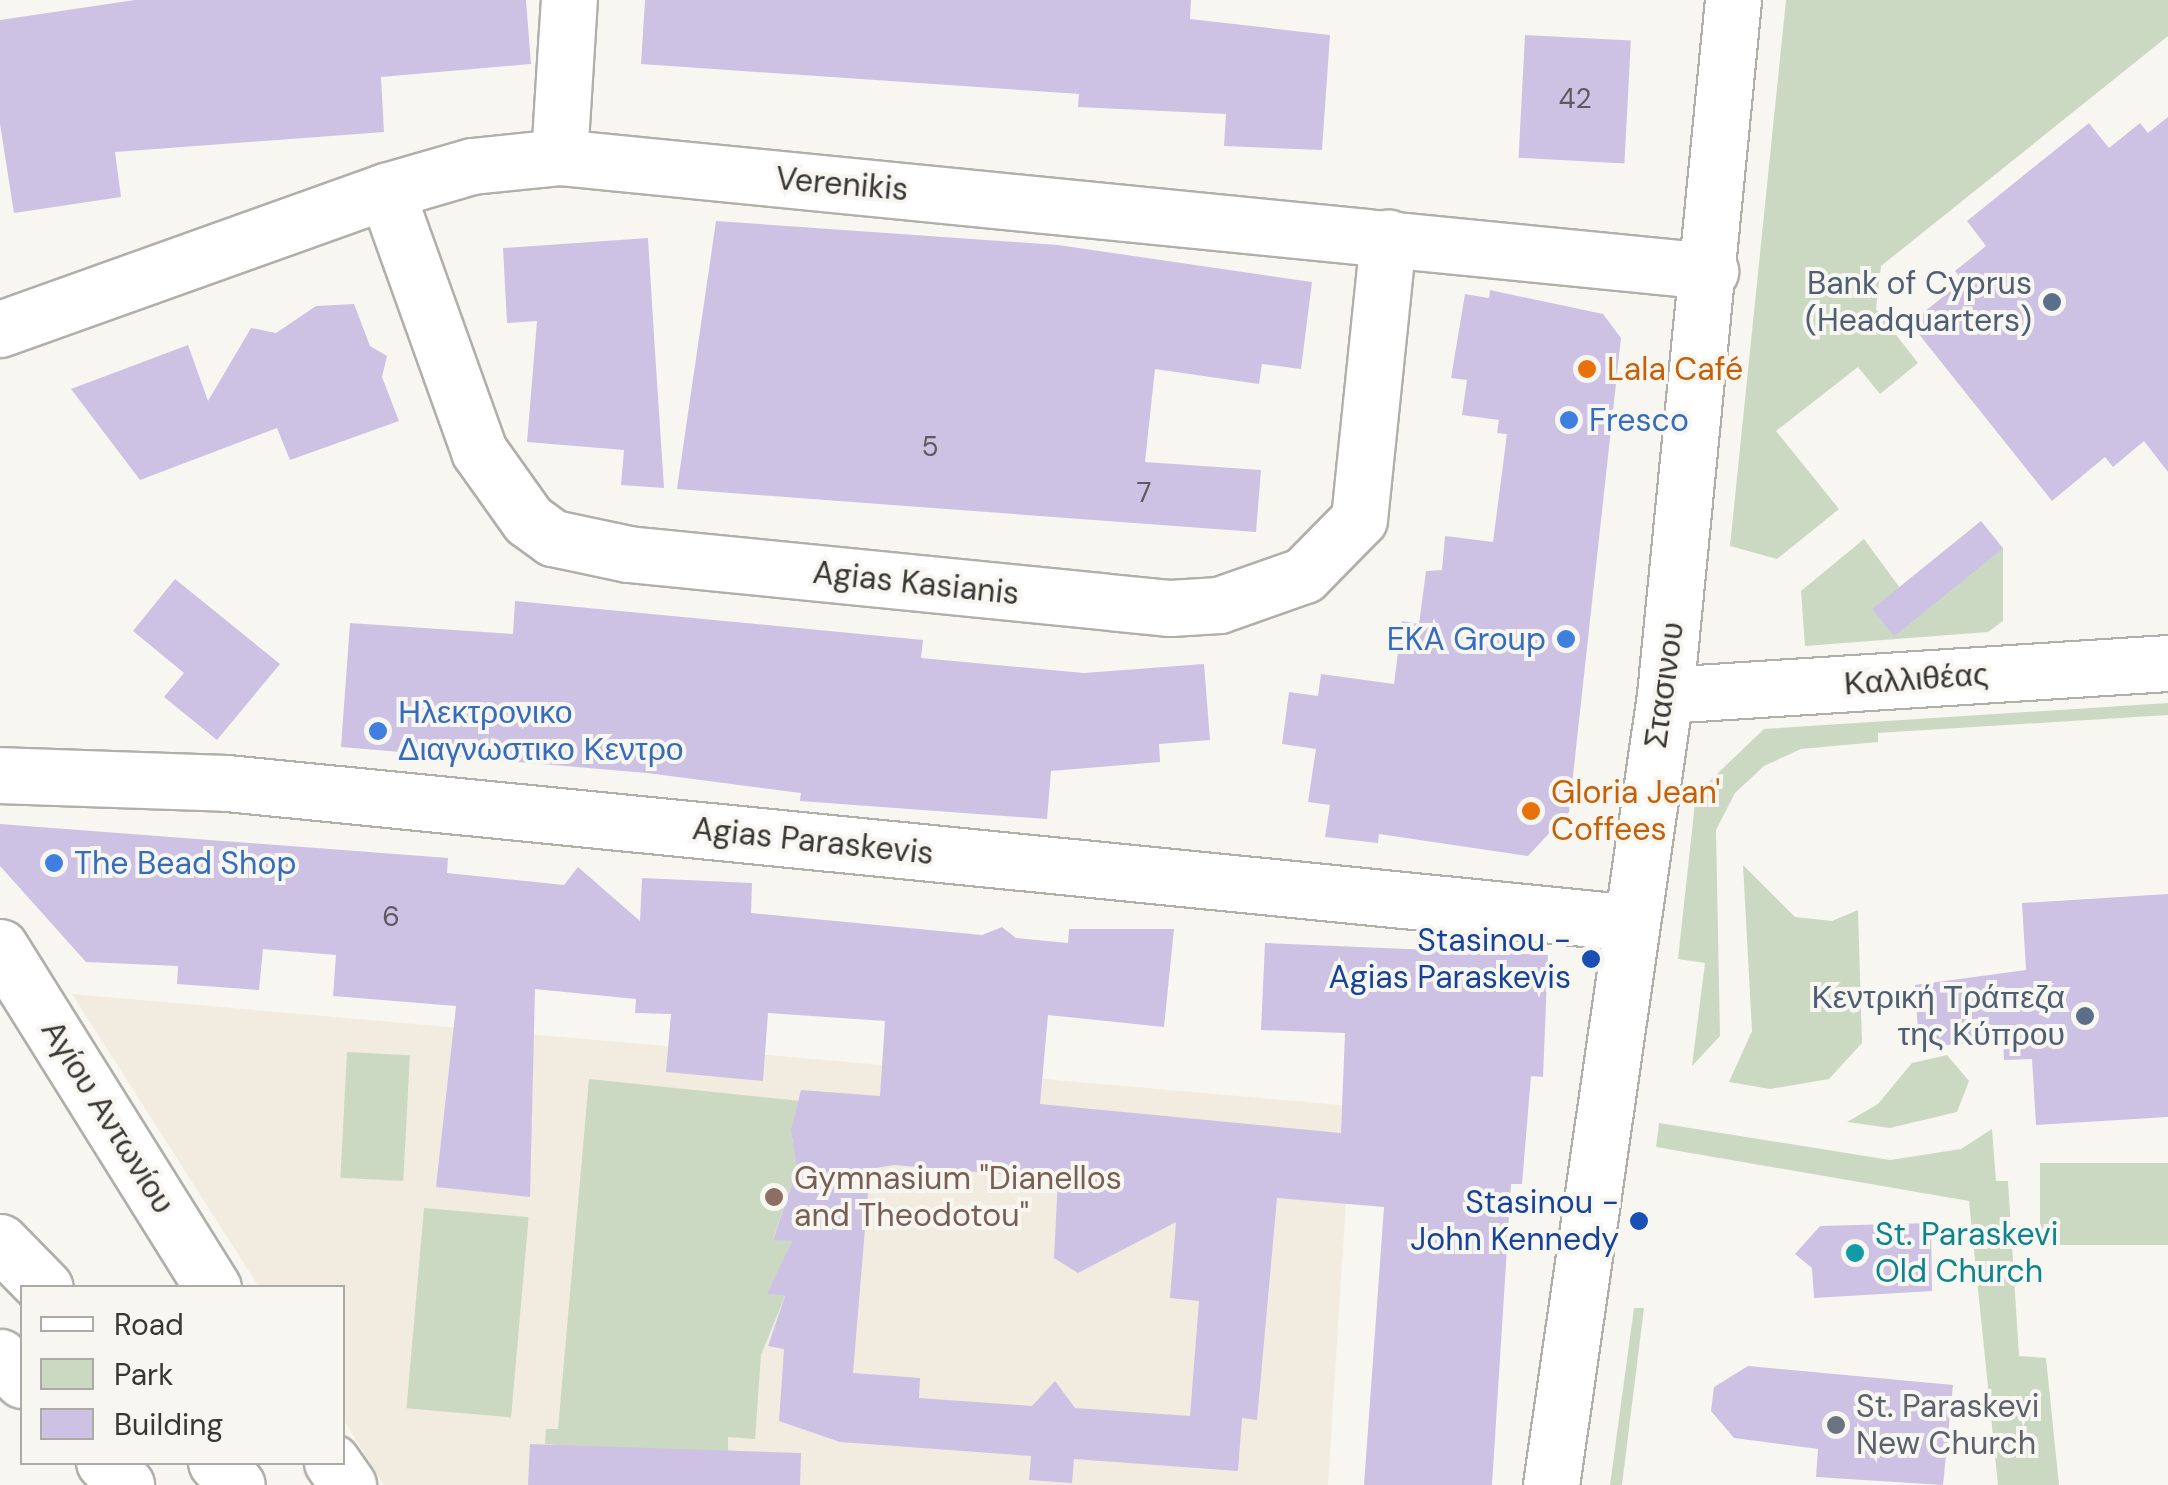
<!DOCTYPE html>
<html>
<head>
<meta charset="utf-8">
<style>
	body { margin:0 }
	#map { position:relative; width:2168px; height:1485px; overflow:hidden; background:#f8f6f0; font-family:"DM Sans",sans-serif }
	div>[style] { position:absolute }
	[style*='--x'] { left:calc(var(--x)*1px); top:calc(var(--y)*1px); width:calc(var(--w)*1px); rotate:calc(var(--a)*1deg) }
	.built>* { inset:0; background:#f1ecdf }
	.green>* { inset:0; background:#cbd9c3; transform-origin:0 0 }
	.building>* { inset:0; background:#cec2e4; transform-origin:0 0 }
	.roads { filter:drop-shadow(2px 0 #b1afaa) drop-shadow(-2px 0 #b1afaa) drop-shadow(0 2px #b1afaa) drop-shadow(0 -2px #b1afaa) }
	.street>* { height:55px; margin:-27.5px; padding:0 27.5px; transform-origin:27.5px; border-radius:27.5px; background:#fff }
	.secondary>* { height:55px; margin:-27.5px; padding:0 27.5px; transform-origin:27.5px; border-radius:27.5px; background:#fff }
	.primary>* { height:55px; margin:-27.5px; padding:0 27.5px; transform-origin:27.5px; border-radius:27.5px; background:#fff }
	.dots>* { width:28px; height:28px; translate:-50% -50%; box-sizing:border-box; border:5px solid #f8f6f0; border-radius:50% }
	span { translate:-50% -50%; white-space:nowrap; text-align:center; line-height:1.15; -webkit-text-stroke:8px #f8f6f0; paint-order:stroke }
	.number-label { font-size:28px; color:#5e5a61 }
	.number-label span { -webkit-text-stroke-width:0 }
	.street-label { font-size:32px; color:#383735 }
	.service-label { font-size:32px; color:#4e5e75 }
	.right { translate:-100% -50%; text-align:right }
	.food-label { font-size:32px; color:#c56008 }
	.left { translate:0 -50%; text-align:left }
	.shop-label { font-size:32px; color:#366cbe }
	.transit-label { font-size:32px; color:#164399 }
	.education-label { font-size:32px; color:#785e54 }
	.culture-label { font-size:32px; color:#0d838f }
	.worship-label { font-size:32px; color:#5b616d }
	.legend { position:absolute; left:20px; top:1285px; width:325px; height:180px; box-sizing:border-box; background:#f8f6f0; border:2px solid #abaaa5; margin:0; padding:12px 18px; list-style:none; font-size:30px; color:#383735 }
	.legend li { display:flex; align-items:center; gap:20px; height:50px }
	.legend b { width:50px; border:2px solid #abaaa5 }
</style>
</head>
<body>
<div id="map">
	<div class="built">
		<div style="clip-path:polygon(72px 994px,1352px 1106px,1328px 1485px,384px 1485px,343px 1419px,342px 1288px,259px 1287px)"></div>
	</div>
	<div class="green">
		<div style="clip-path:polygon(1786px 0,2168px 0,2168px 36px,1881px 266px,1876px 309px,1918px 363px,1880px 394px,1858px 367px,1776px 431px,1839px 509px,1777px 559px,1730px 546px)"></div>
		<div style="clip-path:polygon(1864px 539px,1900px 588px,2003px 548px,2003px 621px,1988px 632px,1805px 646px,1801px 591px)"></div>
		<div style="clip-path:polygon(2168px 703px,2168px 715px,1878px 733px,1878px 742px,1801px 749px,1764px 766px,1735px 793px,1716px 830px,1720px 1036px,1692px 1066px,1705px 963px,1678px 959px,1696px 794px,1764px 729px)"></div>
		<div style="clip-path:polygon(1743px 865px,1795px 917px,1832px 921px,1858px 910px,1862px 1043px,1829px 1079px,1770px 1089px,1729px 1082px,1752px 1031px)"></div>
		<div style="left:347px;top:1052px;width:63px;height:126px;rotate:3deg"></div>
		<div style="clip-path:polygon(1947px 1055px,1969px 1081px,1957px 1112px,1890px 1128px,1847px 1122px,1878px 1104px,1912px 1063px)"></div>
		<div style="clip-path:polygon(589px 1079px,801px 1101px,792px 1139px,809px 1183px,792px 1183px,773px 1239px,792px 1241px,768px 1294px,785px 1296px,761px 1355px,755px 1439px,728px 1437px,728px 1458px,545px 1444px,546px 1429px,558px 1429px)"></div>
		<div style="clip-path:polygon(1659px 1123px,1890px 1160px,1961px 1149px,1992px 1129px,1996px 1181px,2008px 1181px,2019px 1356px,2046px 1358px,2059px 1485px,1998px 1485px,1969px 1201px,1656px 1147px)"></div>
		<div style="left:2168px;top:1163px;width:82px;height:128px;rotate:90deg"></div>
		<div style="left:424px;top:1208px;width:105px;height:201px;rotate:5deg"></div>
		<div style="clip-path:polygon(1634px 1308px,1644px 1308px,1622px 1485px,1610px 1485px)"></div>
	</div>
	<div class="building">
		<div style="clip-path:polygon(135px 0,526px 0,531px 64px,381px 77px,384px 132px,115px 152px,121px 197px,14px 213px,0 124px,0 20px)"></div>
		<div style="clip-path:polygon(645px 0,1191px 0,1190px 19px,1330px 35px,1322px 150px,1224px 146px,1226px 114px,1078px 107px,1079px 94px,641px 64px)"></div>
		<div style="left:1525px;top:35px;width:106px;height:123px;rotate:3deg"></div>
		<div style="clip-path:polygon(2168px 117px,2168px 472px,2144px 441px,2113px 467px,2105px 457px,2052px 501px,1910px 323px,1963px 281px,1955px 271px,1986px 246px,1967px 221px,2039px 163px,2089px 123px,2109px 148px,2140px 123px,2148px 133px)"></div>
		<div style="clip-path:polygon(716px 221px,1058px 245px,1312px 282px,1301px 369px,1262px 364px,1259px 384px,1155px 369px,1145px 462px,1261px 470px,1256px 532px,677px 489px)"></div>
		<div style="clip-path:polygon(648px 238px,655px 351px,664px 488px,621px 485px,624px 450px,527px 442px,537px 321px,507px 323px,503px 248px)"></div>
		<div style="clip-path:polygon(1490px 290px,1603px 314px,1621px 338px,1569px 812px,1528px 856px,1379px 834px,1378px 843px,1325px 837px,1330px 805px,1308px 802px,1316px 749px,1282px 744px,1289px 692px,1318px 696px,1321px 674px,1394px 684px,1402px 621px,1419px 624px,1426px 571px,1442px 570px,1445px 536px,1493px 542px,1507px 434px,1497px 433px,1499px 420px,1462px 415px,1467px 380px,1451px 378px,1465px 294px,1489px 298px)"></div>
		<div style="clip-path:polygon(354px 304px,370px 346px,387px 356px,382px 377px,399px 421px,290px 460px,277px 428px,140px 480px,71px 389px,188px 345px,208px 401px,251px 328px,276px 333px,316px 306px)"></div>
		<div style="left:1981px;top:521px;width:35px;height:140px;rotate:51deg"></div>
		<div style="clip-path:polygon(175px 579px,280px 664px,217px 740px,164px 697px,184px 673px,133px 631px)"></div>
		<div style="clip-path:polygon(515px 601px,923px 640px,921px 658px,1084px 673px,1204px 664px,1210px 740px,1159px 744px,1160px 762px,1051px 771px,1047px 819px,800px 801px,801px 793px,647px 773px,341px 747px,350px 623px,513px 634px)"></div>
		<div style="clip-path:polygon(evenodd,0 824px,448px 858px,447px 873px,564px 885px,578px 867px,640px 921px,642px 878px,752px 883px,751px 913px,982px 935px,1002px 927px,1016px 938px,1068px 943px,1069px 929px,1174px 929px,1164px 1027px,1048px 1015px,1040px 1104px,1341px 1133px,1345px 1033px,1261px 1030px,1265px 943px,1548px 955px,1543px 1077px,1531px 1076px,1522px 1184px,1511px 1184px,1492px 1485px,1364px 1485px,1384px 1207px,1277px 1198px,1257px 1420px,1242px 1418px,1238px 1471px,1074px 1459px,1072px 1483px,1029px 1480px,1031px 1456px,840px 1442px,779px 1421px,784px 1349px,768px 1346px,785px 1296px,767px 1294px,792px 1241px,773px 1240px,797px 1169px,791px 1130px,801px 1090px,880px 1096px,885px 1021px,768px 1013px,763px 1081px,666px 1072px,671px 1014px,635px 1013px,636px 999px,535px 989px,530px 1197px,436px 1187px,456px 1006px,333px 996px,336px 955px,263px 949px,259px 990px,177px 984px,178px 966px,86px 962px,0 866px,0 824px,894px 1165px,1058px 1179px,1054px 1258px,1078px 1273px,1176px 1222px,1170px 1298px,1199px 1301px,1190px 1416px,1075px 1408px,1055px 1381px,1032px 1406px,919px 1398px,920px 1378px,853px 1373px,870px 1169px,894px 1165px)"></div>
		<div style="clip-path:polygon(2168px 894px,2168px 1117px,2036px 1125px,2032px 1059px,2004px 1060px,2003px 1041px,1919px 1047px,1915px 985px,2026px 970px,2022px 903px)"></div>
		<div style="clip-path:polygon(1931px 1223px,1932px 1291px,1814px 1298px,1812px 1268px,1795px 1254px,1820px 1226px)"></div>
		<div style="clip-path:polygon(1748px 1366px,1953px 1385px,1943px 1485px,1816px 1477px,1818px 1449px,1734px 1438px,1711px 1411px,1714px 1387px)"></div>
		<div style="clip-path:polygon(530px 1444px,801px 1453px,800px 1485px,528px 1485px)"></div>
	</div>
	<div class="roads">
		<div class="street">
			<div style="--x:559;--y:157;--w:157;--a:-86.4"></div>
			<div style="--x:386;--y:191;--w:276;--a:70.3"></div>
			<div style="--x:479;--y:451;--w:85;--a:54.6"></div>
			<div style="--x:528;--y:520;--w:31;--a:36"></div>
			<div style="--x:553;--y:538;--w:77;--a:12"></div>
			<div style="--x:628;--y:554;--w:545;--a:5.69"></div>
			<div style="--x:1170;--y:608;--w:49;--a:-3.5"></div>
			<div style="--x:1219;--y:605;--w:90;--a:-19.4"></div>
			<div style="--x:1304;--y:575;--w:78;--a:-45.5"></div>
			<div style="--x:1359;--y:519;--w:283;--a:-84.1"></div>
			<div style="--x:0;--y:329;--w:410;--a:-19.7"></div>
			<div style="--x:386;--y:191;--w:90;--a:-16.2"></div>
			<div style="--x:472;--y:166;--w:87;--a:-5.9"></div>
			<div style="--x:559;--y:157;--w:1157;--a:5.66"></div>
			<div style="--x:1665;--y:695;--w:504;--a:-3.64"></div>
			<div style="--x:0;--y:775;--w:227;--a:2"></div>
			<div style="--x:227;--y:783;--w:1405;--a:5.68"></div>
			<div style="--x:0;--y:947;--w:402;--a:58"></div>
			<div style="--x:332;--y:1462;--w:28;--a:55"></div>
		</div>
		<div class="secondary">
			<div style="--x:1551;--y:1485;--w:798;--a:-81.79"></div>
			<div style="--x:1665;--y:695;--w:698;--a:-84.41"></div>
		</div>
		<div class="primary">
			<div style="--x:0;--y:1242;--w:64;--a:45.6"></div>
			<div style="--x:0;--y:1357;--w:32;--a:46"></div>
			<div style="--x:104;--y:1462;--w:32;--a:46"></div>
			<div style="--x:216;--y:1462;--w:31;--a:48"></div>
		</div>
	</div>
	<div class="dots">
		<div style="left:2052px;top:302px;background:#5c6f8a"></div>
		<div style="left:1587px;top:369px;background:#e8710a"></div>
		<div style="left:1569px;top:420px;background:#3f7fe0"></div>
		<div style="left:1566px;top:639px;background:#3f7fe0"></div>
		<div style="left:378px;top:731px;background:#3f7fe0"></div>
		<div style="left:1531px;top:811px;background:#e8710a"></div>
		<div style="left:54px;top:863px;background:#3f7fe0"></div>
		<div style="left:1591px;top:959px;background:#1a4fb4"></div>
		<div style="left:2085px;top:1016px;background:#5c6f8a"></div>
		<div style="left:774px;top:1197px;background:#8d6e63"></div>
		<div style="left:1639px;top:1221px;background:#1a4fb4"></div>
		<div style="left:1855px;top:1253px;background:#0f9aa8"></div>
		<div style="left:1836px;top:1425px;background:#6b7280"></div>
	</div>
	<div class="number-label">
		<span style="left:1575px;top:99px">42</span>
		<span style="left:930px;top:447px">5</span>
		<span style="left:1144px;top:493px">7</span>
		<span style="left:391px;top:917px">6</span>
	</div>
	<div class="street-label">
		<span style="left:842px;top:184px;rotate:5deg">Verenikis</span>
		<span style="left:916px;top:583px;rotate:6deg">Agias Kasianis</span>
		<span style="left:1916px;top:679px;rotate:-4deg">Καλλιθέας</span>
		<span style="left:1664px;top:685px;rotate:-82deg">Στασινου</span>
		<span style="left:813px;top:841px;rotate:6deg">Agias Paraskevis</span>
		<span style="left:108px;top:1117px;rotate:58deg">Αγίου Αντωνίου</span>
	</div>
	<div class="service-label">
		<span class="right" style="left:2032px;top:302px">Bank of Cyprus<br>(Headquarters)</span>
		<span class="right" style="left:2065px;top:1016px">Κεντρική Τράπεζα<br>της Κύπρου</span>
	</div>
	<div class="food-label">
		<span class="left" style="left:1607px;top:369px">Lala Café</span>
		<span class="left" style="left:1551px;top:811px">Gloria Jean'<br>Coffees</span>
	</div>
	<div class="shop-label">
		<span class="left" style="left:1589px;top:420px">Fresco</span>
		<span class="right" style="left:1546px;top:639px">EKA Group</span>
		<span class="left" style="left:398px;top:731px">Ηλεκτρονικο<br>Διαγνωστικο Κεντρο</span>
		<span class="left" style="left:74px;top:863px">The Bead Shop</span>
	</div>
	<div class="transit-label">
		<span class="right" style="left:1571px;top:959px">Stasinou -<br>Agias Paraskevis</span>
		<span class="right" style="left:1619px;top:1221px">Stasinou -<br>John Kennedy</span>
	</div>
	<div class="education-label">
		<span class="left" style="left:794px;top:1197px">Gymnasium "Dianellos<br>and Theodotou"</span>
	</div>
	<div class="culture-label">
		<span class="left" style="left:1875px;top:1253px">St. Paraskevi<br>Old Church</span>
	</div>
	<div class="worship-label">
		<span class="left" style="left:1856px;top:1425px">St. Paraskevi<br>New Church</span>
	</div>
	<ul class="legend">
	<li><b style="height:12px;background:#fff"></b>Road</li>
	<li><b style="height:28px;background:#cbd9c3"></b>Park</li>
	<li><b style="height:28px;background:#cec2e4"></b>Building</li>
	</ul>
</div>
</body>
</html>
